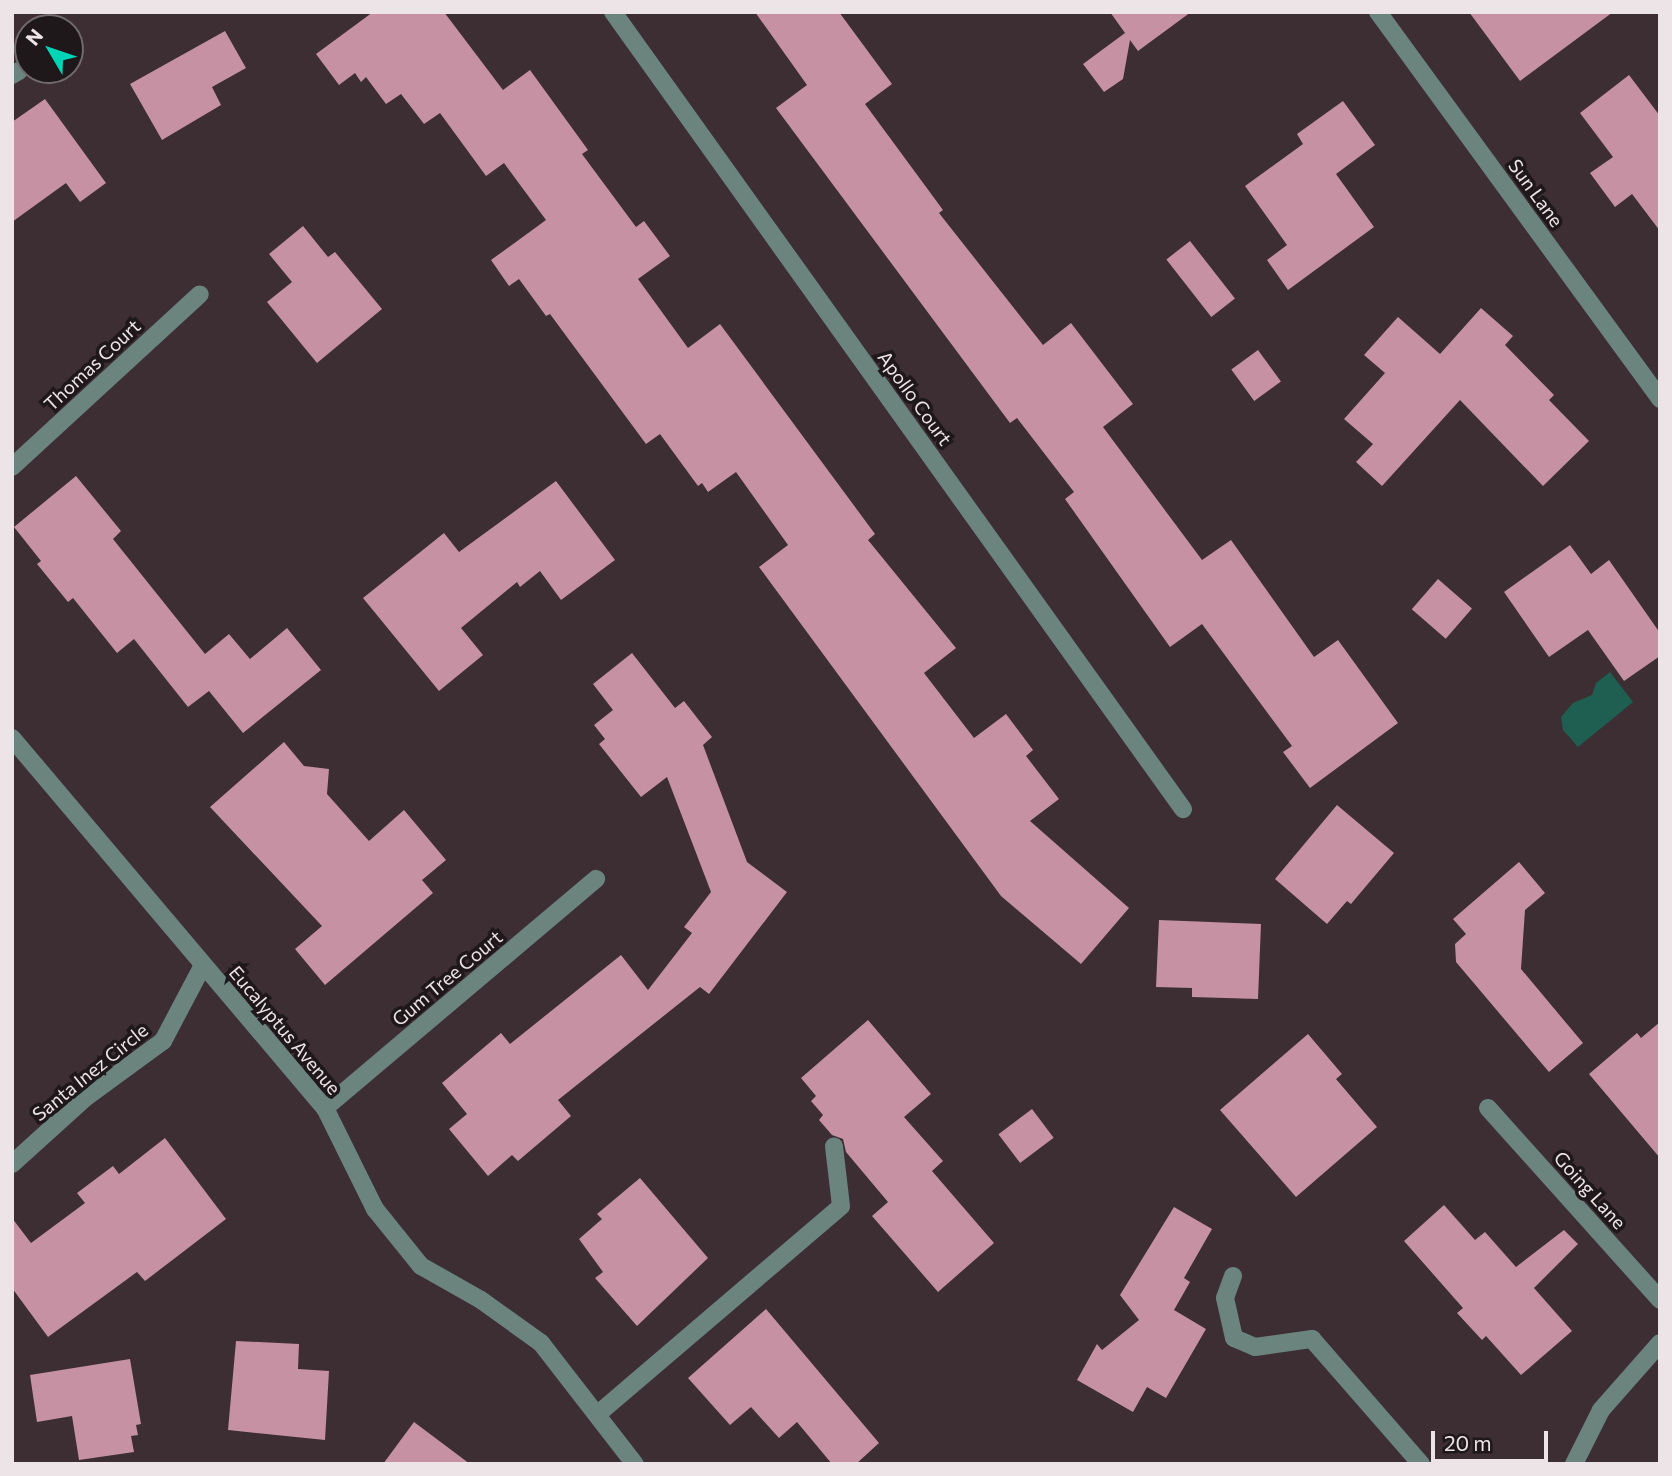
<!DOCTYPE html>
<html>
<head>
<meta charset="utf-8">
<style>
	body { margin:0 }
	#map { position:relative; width:1672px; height:1476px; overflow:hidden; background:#3c2e33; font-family:Commissioner,sans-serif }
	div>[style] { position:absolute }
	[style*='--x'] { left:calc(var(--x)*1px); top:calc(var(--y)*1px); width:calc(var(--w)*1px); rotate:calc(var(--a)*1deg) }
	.water>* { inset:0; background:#1e5f52 }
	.building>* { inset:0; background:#c591a3; transform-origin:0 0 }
	.minor>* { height:18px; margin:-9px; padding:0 9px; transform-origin:9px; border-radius:9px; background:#6b847e }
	span { translate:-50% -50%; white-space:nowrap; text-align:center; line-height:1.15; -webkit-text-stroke:7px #1f181a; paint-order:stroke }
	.street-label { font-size:19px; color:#ede4e7 }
	.frame { position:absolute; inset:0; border:14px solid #ede4e7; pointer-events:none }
	.north { position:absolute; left:14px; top:14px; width:70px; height:70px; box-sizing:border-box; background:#1f181a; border:2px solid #716a6c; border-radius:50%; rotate:309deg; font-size:19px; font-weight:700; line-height:28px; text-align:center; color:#ede4e7 }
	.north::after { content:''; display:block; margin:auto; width:24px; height:32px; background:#00d5b7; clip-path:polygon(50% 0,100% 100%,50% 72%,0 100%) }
	.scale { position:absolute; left:1431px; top:1431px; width:117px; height:32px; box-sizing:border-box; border:4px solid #ede4e7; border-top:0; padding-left:9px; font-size:21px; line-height:24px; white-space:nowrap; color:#ede4e7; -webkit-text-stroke:5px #1f181a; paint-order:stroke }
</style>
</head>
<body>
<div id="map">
	<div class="water">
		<div style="clip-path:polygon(1610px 672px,1633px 702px,1578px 747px,1563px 730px,1561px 717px,1573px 703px,1592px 695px,1596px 683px)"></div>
	</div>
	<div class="building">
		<div style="clip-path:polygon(373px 12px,444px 12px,503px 90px,530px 70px,588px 150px,582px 154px,636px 227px,644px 221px,670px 256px,638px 279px,688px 348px,720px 324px,875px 534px,868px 540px,956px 648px,924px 673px,974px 738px,1006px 714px,1033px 750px,1026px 756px,1059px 799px,1030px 821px,1129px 908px,1081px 964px,1001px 896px,759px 567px,788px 545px,736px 472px,708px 492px,702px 483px,698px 486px,660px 434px,646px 444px,550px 314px,546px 316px,519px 279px,509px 286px,491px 260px,546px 220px,504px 163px,486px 176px,440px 113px,424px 124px,401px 94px,386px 104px,366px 77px,361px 82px,355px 73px,339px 85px,316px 54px)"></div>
		<div style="clip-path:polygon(755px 12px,839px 12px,892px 84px,865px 104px,943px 210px,939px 213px,1043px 345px,1071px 323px,1133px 404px,1103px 427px,1202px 560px,1231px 540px,1314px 657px,1338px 640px,1398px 723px,1310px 788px,1283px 752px,1292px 746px,1202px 624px,1170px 647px,1065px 499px,1074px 492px,1017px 418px,1010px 423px,776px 108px,807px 85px)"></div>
		<div style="clip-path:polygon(1110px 12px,1191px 12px,1138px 51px,1130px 40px,1123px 79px,1104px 92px,1083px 64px,1125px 33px)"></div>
		<div style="clip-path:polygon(1469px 12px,1613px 12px,1520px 81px)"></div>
		<div style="clip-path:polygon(225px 31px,246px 68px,212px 87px,221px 105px,162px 140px,130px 84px)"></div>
		<div style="clip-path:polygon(1629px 75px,1660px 116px,1660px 231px,1632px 194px,1615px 207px,1590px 173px,1613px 157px,1580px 113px)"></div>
		<div style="clip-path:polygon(45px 99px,106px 183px,80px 202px,66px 183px,12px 222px,12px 122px)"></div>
		<div style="clip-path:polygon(1343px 101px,1375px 145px,1336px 174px,1374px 227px,1288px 290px,1267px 260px,1287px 245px,1245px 186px,1303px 144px,1297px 134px)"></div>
		<div style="clip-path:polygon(303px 226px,328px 257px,335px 252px,382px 309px,317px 363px,267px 302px,292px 282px,269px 254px)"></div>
		<div style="left:1190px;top:241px;width:73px;height:30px;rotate:52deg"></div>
		<div style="clip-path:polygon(1481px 308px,1513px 336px,1505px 345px,1554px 395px,1549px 400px,1589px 441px,1543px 486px,1460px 400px,1382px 486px,1356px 462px,1373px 444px,1344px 419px,1385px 373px,1364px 355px,1398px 317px,1440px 354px)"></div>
		<div style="left:1258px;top:350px;width:39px;height:33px;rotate:54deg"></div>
		<div style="clip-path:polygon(76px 476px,121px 531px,113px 539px,205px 654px,229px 634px,250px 659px,287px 628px,321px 670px,243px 733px,209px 691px,188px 707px,134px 639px,117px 653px,73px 598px,68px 602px,37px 564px,41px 561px,14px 527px)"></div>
		<div style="clip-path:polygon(556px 481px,615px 560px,561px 600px,540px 571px,520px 587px,517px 582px,461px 628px,483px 655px,439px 691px,363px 598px,444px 533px,459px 552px)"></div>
		<div style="clip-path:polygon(1570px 545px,1591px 574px,1609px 560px,1660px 633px,1660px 656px,1624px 681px,1588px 630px,1549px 657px,1504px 592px)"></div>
		<div style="left:1438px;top:579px;width:45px;height:40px;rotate:41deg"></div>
		<div style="clip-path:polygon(632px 653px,675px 708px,684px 701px,712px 737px,703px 745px,747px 862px,787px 892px,709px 994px,700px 987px,558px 1100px,571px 1116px,518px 1161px,512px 1155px,488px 1176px,449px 1129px,467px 1114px,442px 1083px,501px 1033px,510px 1044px,621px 955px,648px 990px,692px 933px,684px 927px,711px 892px,667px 777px,641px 797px,599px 744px,605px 739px,594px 725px,613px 710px,593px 684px)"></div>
		<div style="clip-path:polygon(284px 742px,304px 766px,329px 769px,327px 794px,369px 841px,404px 810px,446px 860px,422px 880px,433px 893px,325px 985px,295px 949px,322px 926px,210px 807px)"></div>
		<div style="clip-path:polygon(1337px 805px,1394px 853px,1351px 904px,1347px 901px,1327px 924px,1275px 879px)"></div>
		<div style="clip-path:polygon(1519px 862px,1545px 893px,1525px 910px,1521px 969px,1583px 1043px,1549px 1072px,1456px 962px,1455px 944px,1466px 934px,1453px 919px)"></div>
		<div style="clip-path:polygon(1159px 920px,1261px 924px,1258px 999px,1192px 997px,1192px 988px,1156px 987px)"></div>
		<div style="clip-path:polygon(868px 1020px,931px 1094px,904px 1117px,943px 1161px,932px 1171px,994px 1243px,938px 1292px,872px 1216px,888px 1202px,846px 1152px,843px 1139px,832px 1135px,819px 1120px,823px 1115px,811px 1101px,816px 1096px,801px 1078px)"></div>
		<div style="clip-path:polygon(1660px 1022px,1660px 1158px,1589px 1074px,1637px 1033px,1641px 1038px)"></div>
		<div style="clip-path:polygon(1308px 1034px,1342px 1074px,1336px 1079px,1377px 1127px,1296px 1197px,1220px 1110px)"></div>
		<div style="left:1032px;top:1109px;width:36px;height:42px;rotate:53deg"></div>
		<div style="clip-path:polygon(165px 1138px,226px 1219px,145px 1281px,137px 1272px,48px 1337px,12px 1288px,12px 1218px,31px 1243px,85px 1203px,77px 1193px,113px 1166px,119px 1174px)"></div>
		<div style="clip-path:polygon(640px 1178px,708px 1258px,637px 1326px,595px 1278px,603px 1272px,579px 1239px,602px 1219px,597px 1214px)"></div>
		<div style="clip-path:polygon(1444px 1205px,1475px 1240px,1485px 1232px,1516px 1267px,1564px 1230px,1578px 1244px,1534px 1288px,1572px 1331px,1521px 1375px,1486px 1336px,1482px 1340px,1457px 1313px,1463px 1308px,1404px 1241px)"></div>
		<div style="clip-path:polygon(1174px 1207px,1212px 1229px,1184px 1278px,1190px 1282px,1174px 1310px,1206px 1329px,1166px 1398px,1147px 1387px,1133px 1412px,1077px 1380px,1097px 1344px,1102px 1350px,1139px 1320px,1120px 1295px)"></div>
		<div style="clip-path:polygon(766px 1309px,879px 1443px,856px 1464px,832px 1464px,797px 1422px,779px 1438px,751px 1407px,730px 1425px,688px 1378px)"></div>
		<div style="clip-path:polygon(236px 1341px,299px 1344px,298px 1369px,329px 1371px,325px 1440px,228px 1430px)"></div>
		<div style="clip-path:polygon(130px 1359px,141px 1424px,136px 1425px,138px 1435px,131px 1436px,134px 1452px,79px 1460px,72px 1416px,37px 1422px,30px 1375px)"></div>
		<div style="clip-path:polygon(414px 1422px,470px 1464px,383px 1464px)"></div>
	</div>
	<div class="minor">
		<div style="--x:613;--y:12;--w:980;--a:54.43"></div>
		<div style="--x:1378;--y:12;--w:479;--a:53.9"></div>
		<div style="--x:12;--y:75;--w:8;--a:-30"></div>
		<div style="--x:12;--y:467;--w:255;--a:-42.6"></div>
		<div style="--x:12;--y:738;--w:485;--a:49.8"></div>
		<div style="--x:325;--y:1108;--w:113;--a:63.7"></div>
		<div style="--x:375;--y:1209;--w:73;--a:51.1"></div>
		<div style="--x:421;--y:1266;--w:69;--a:29.5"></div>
		<div style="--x:481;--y:1300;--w:74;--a:35.6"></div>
		<div style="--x:541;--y:1343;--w:153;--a:52.2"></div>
		<div style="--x:325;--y:1108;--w:355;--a:-40.2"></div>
		<div style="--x:1488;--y:1108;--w:258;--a:48.1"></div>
		<div style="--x:12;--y:1164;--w:98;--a:-42.1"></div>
		<div style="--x:85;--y:1098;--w:97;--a:-36.2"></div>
		<div style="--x:163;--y:1041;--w:84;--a:-62.2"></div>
		<div style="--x:1233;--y:1276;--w:23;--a:110"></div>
		<div style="--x:1225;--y:1298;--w:41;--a:77.3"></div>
		<div style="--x:1234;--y:1338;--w:23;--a:23"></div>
		<div style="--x:1255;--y:1347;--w:58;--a:-8"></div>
		<div style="--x:1312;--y:1339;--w:166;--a:48.9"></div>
		<div style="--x:599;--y:1413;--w:318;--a:-40.5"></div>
		<div style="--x:841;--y:1206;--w:60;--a:-96.7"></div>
		<div style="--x:1574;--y:1464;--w:60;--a:-63.4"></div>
		<div style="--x:1601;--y:1410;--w:89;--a:-48.6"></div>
	</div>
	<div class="street-label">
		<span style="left:1536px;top:193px;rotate:54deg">Sun Lane</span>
		<span style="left:92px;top:365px;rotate:-43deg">Thomas Court</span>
		<span style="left:915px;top:398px;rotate:54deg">Apollo Court</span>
		<span style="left:447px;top:978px;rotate:-40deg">Gum Tree Court</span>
		<span style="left:285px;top:1030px;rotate:50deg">Eucalyptus Avenue</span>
		<span style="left:90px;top:1072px;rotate:-39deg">Santa Inez Circle</span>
		<span style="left:1590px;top:1190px;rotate:48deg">Going Lane</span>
	</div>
	<div class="frame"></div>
	<div class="north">N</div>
	<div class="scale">20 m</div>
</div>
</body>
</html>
